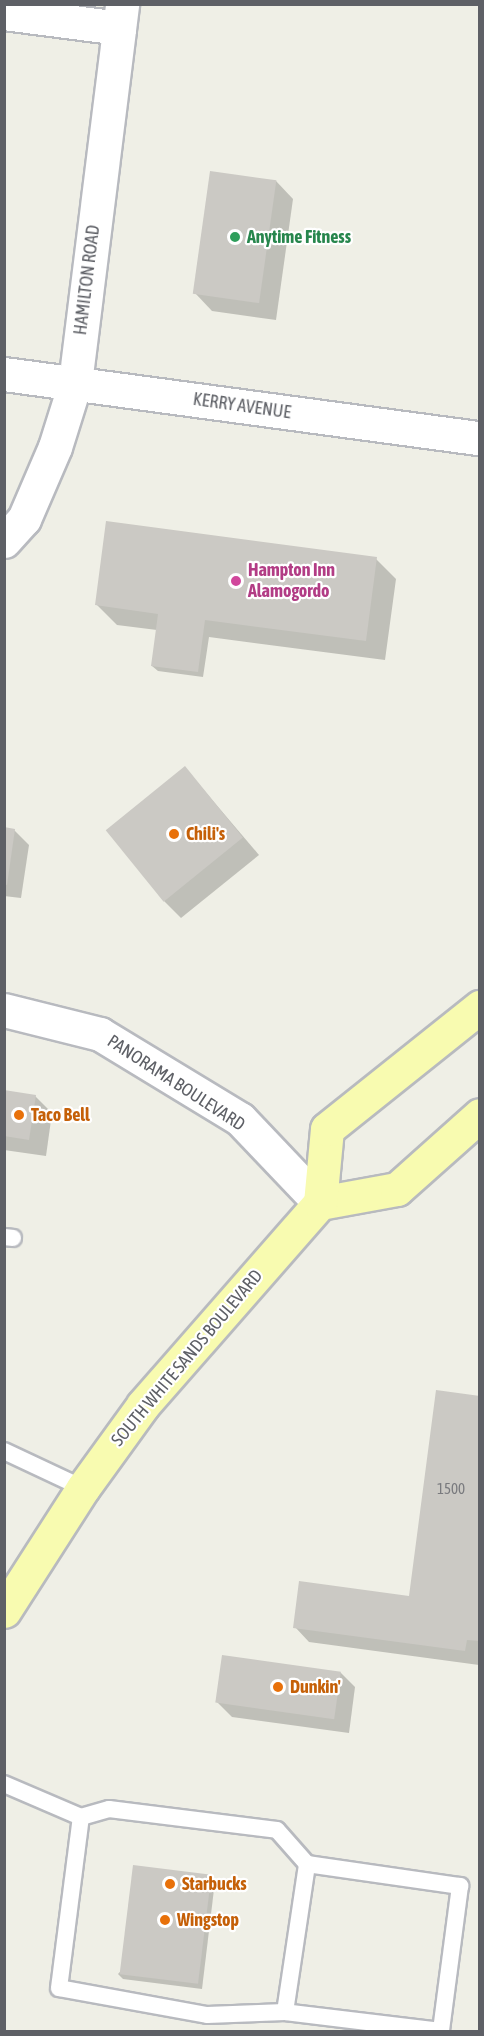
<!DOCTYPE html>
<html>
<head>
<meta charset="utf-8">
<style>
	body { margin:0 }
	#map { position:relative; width:484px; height:2036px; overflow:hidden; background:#efefe6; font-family:"Asap Condensed",sans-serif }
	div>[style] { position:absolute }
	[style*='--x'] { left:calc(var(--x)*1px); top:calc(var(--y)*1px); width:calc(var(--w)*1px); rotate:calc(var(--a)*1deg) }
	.shadow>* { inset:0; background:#0003 }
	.building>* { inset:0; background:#cbc9c4; transform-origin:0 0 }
	.roads { filter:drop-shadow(2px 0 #b8babf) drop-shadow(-2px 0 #b8babf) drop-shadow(0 2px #b8babf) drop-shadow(0 -2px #b8babf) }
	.service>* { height:16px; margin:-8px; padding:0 8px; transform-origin:8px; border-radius:8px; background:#fff }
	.minor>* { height:33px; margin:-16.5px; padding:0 16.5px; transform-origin:16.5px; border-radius:16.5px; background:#fff }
	.secondary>* { height:33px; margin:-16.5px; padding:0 16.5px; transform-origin:16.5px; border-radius:16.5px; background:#fff }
	.primary>* { height:33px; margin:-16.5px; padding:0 16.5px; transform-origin:16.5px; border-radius:16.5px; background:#f8fbb0 }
	.dots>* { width:16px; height:16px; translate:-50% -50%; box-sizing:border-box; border:3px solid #fff; border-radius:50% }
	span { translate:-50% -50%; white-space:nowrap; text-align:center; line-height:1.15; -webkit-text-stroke:4.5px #fff; paint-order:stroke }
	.number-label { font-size:15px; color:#797a7e }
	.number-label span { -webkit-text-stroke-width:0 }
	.leisure-label { font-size:18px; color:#27864d; font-weight:700 }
	.left { translate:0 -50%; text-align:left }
	.street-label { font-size:18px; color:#5e6066 }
	.hotel-label { font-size:18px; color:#b23c85; font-weight:700 }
	.food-label { font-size:18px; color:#c56008; font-weight:700 }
	.frame { position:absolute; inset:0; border:6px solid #5e6066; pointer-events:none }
</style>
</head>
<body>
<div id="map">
	<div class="shadow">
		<div style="clip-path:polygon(276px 181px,293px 199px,276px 320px,212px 311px,195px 293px)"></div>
		<div style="clip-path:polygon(376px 559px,396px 579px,385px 660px,209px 637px,203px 677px,158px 671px,152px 666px,157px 630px,117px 625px,97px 605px)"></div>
		<div style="clip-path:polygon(185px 768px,259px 855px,181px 918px,164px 901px)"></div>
		<div style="clip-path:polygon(4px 829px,14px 830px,29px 845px,21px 898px,4px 896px)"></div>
		<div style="clip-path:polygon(4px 1092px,35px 1096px,52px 1113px,46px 1156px,4px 1150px)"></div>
		<div style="clip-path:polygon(480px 1397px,479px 1665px,309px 1642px,295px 1627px,410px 1598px)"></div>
		<div style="clip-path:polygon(340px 1672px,355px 1687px,349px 1733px,232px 1717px,217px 1702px)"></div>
		<div style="clip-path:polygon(210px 1876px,215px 1881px,202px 1989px,123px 1979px,118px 1974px)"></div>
	</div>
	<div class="building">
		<div style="left:210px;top:171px;width:67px;height:124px;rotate:8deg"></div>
		<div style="clip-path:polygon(106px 521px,377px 557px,366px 641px,205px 620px,198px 672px,151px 666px,158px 614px,95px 605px)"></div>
		<div style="left:185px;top:766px;width:92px;height:102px;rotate:51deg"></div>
		<div style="clip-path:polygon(4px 827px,15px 829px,7px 885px,4px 884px)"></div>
		<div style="clip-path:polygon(4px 1090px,36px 1095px,29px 1140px,4px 1136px)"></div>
		<div style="clip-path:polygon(436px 1390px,480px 1396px,480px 1641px,467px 1640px,465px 1651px,293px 1628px,299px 1581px,409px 1596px)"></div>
		<div style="left:222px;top:1655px;width:120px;height:48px;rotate:8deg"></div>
		<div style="left:133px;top:1865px;width:79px;height:110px;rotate:7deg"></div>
	</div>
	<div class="roads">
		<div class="service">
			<div style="--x:4;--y:1237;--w:9;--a:6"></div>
			<div style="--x:4;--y:1451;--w:87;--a:25.1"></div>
			<div style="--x:4;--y:1784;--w:84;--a:23.2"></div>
			<div style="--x:81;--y:1817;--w:29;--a:-16"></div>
			<div style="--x:109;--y:1809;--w:169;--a:7.1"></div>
			<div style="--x:277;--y:1830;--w:45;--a:48.6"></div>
			<div style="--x:307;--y:1864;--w:155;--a:8.2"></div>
			<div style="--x:460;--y:1886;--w:146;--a:97.5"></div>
			<div style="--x:441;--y:2031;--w:157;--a:-173.1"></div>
			<div style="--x:285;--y:2012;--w:78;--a:177.8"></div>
			<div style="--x:207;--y:2015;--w:150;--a:-169.7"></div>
			<div style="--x:59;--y:1988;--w:172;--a:-82.7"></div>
			<div style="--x:285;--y:2012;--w:150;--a:-81.5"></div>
		</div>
		<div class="minor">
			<div style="--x:4;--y:13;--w:116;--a:7.4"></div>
			<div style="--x:4;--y:374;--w:480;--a:7.7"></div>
		</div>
		<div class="secondary">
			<div style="--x:4;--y:541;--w:30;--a:-48"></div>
			<div style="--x:24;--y:519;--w:78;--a:-66.7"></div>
			<div style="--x:55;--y:447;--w:67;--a:-72.6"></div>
			<div style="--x:75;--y:383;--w:382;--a:-82.9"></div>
			<div style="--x:4;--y:1010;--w:99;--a:14"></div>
			<div style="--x:100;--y:1034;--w:164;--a:31.3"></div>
			<div style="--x:240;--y:1119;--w:116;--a:46.4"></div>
		</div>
		<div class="primary">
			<div style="--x:320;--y:1203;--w:78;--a:-10.3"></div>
			<div style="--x:397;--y:1189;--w:111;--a:-41.7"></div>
			<div style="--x:4;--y:1611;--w:146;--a:-57.3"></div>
			<div style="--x:83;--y:1488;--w:102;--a:-54.1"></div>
			<div style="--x:143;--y:1405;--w:269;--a:-48.8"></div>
			<div style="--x:320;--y:1203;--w:74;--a:-84.6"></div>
			<div style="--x:327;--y:1129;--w:196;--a:-38.6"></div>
		</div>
	</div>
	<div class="dots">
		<div style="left:235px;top:237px;background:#2e9e5b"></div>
		<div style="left:236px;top:581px;background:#d1479c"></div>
		<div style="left:174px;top:834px;background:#e8710a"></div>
		<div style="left:19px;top:1115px;background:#e8710a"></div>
		<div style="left:278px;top:1687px;background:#e8710a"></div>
		<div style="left:170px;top:1884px;background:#e8710a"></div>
		<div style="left:165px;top:1920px;background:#e8710a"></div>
	</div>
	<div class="number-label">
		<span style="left:451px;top:1489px">1500</span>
	</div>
	<div class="leisure-label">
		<span class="left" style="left:247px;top:237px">Anytime Fitness</span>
	</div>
	<div class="street-label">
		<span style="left:87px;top:280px;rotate:-83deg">HAMILTON ROAD</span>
		<span style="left:242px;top:406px;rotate:8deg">KERRY AVENUE</span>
		<span style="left:176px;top:1083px;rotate:33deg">PANORAMA BOULEVARD</span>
		<span style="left:187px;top:1358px;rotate:-50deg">SOUTH WHITE SANDS BOULEVARD</span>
	</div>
	<div class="hotel-label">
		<span class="left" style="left:248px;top:581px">Hampton Inn<br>Alamogordo</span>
	</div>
	<div class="food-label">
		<span class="left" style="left:186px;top:834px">Chili's</span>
		<span class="left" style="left:31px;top:1115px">Taco Bell</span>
		<span class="left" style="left:290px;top:1687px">Dunkin'</span>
		<span class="left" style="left:182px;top:1884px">Starbucks</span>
		<span class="left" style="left:177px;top:1920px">Wingstop</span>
	</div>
	<div class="frame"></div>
</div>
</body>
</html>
